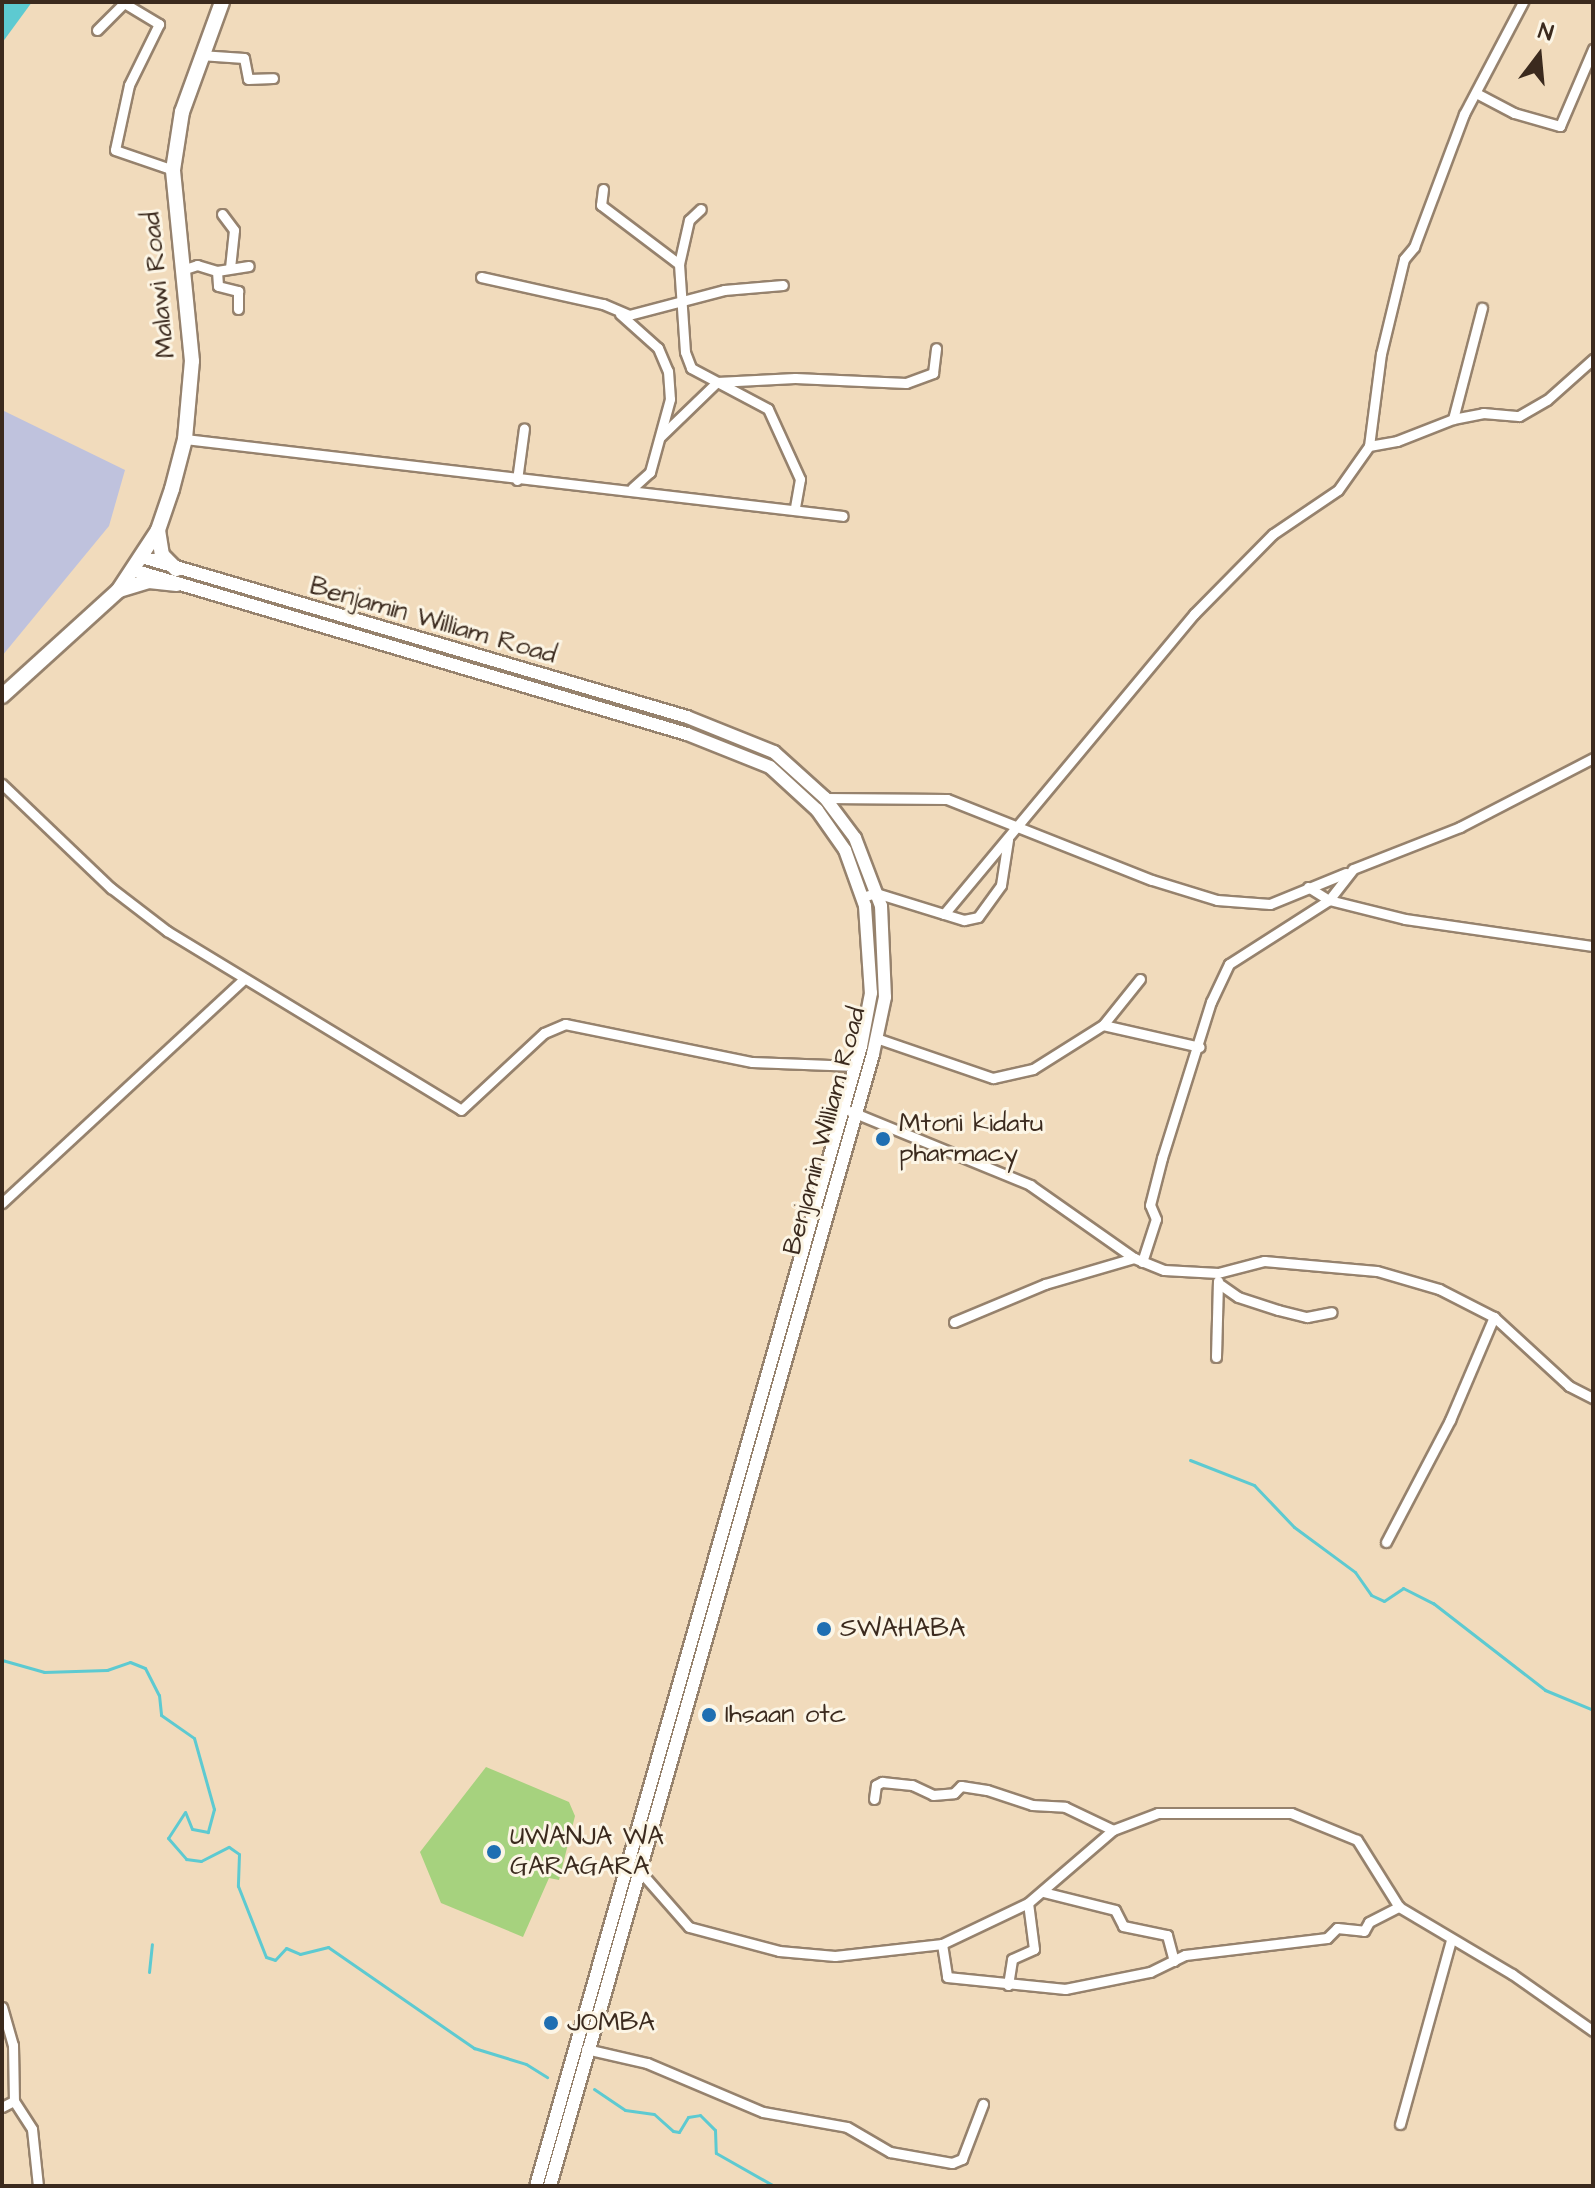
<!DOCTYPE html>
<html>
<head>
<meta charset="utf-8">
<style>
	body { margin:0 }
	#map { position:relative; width:1595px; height:2188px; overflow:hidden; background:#f1dbbc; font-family:"Architects Daughter",sans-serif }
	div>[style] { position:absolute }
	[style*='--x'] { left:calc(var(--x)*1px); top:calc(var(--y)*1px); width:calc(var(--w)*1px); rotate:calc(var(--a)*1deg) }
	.industrial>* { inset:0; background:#bfc2dd }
	.green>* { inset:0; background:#a6d27e }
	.water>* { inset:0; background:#5dcad1 }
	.stream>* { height:3px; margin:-1.5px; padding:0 1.5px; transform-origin:1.5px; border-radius:1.5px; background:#5dcad1 }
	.roads { filter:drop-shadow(2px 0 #96826d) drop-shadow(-2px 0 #96826d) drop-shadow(0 2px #96826d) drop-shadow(0 -2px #96826d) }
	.street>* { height:9px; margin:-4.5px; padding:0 4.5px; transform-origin:4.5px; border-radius:4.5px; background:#fff }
	.secondary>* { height:12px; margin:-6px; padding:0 6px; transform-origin:6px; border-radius:6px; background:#fff }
	.primary>* { height:14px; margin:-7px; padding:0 7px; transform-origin:7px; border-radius:7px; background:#fff }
	.dots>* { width:22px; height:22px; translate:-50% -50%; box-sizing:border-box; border:4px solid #fcf5e5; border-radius:50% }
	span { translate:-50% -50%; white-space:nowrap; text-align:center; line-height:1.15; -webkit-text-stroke:6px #fcf5e5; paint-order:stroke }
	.street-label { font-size:26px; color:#3b2a1e }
	.poi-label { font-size:26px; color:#3b2a1e }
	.left { translate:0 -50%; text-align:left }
	.frame { position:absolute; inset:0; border:4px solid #3b2a1e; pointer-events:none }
	.north { position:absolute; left:1499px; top:16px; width:80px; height:80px; -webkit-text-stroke:6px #fcf5e5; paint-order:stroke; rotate:16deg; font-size:22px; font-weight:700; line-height:32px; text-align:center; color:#3b2a1e }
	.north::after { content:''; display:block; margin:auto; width:28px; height:36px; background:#3b2a1e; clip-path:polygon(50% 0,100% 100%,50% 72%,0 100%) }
</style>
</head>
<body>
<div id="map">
	<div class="industrial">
		<div style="clip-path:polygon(2px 410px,125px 470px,109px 526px,2px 656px)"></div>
	</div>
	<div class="green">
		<div style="clip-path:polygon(486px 1767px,569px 1802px,575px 1816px,559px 1880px,549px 1878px,523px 1937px,441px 1903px,420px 1852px)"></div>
	</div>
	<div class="water">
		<div style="clip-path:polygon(2px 2px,32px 2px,2px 43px)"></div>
	</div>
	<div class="stream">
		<div style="--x:1190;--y:1460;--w:69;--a:21.3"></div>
		<div style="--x:1254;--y:1485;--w:58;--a:46.4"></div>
		<div style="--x:1294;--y:1527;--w:76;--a:36.4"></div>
		<div style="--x:1355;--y:1572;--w:28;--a:55"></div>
		<div style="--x:1371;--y:1595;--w:14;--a:25"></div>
		<div style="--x:1384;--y:1601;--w:23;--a:-34"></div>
		<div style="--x:1403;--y:1588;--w:34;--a:27"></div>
		<div style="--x:1433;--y:1603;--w:142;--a:37.8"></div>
		<div style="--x:1545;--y:1690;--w:52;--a:22.6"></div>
		<div style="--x:2;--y:1660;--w:44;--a:15.9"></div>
		<div style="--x:44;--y:1672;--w:63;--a:-1.8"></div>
		<div style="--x:107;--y:1670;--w:24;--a:-19"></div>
		<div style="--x:130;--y:1662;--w:16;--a:22"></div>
		<div style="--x:145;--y:1668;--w:30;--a:63"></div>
		<div style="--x:159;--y:1695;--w:20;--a:84"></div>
		<div style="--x:161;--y:1715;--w:40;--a:34.9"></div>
		<div style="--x:194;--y:1738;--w:74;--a:74.3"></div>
		<div style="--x:214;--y:1809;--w:24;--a:105"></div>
		<div style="--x:208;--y:1832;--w:16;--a:-169"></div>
		<div style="--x:192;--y:1829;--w:18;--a:-112"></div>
		<div style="--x:185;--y:1812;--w:31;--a:123"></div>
		<div style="--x:168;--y:1838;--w:28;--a:49"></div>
		<div style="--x:186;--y:1859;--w:15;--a:8"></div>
		<div style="--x:201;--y:1861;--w:31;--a:-27"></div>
		<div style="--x:229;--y:1847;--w:12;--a:35"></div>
		<div style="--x:239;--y:1854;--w:32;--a:92"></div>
		<div style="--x:238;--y:1886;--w:76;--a:68.5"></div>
		<div style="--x:266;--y:1957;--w:9;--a:18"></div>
		<div style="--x:275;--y:1960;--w:16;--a:-47"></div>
		<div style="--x:286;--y:1948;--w:15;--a:23"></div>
		<div style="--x:300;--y:1954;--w:29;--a:-14"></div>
		<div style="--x:328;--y:1947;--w:178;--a:34.7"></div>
		<div style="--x:474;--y:2048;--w:54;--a:17.1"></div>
		<div style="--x:526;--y:2064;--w:25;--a:32"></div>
		<div style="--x:149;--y:1972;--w:28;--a:-84"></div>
		<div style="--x:594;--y:2089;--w:37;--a:34"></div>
		<div style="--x:625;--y:2110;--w:29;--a:8"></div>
		<div style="--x:654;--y:2114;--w:25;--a:42"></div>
		<div style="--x:673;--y:2131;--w:6;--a:9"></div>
		<div style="--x:679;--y:2132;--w:17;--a:-59"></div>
		<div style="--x:688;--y:2117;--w:12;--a:-9"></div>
		<div style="--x:700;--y:2115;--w:21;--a:45"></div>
		<div style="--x:715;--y:2130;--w:23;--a:88"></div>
		<div style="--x:716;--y:2153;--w:67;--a:29.6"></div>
	</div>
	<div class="roads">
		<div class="street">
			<div style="--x:97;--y:30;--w:38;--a:-45"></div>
			<div style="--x:124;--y:3;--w:41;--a:31"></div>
			<div style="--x:159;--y:24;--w:68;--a:116.2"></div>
			<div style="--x:129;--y:85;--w:66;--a:102.2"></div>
			<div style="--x:115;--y:150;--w:61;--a:19"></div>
			<div style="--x:200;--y:55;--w:44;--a:3.9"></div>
			<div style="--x:244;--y:58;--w:21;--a:79"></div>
			<div style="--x:248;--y:79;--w:25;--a:-2"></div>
			<div style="--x:1476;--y:93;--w:43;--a:27.8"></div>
			<div style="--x:1514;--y:113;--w:48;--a:15.8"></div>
			<div style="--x:1560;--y:126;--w:84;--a:-66.8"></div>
			<div style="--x:603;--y:189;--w:16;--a:97"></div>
			<div style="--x:601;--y:205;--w:98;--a:37.1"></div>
			<div style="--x:679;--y:264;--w:88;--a:86.1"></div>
			<div style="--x:685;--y:352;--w:17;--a:69"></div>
			<div style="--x:691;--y:368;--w:87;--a:28"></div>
			<div style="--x:768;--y:409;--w:77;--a:65.4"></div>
			<div style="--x:800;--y:479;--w:28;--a:100"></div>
			<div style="--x:222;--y:214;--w:20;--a:53"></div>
			<div style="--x:234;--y:230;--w:36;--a:96"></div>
			<div style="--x:679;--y:264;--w:45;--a:-77.2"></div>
			<div style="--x:689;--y:220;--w:16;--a:-43"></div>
			<div style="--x:182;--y:270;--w:16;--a:-18"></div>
			<div style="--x:197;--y:265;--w:21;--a:17"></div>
			<div style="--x:217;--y:271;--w:32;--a:-9"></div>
			<div style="--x:217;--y:271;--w:15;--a:86"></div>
			<div style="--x:218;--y:286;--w:21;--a:14"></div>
			<div style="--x:238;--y:291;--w:18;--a:90"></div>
			<div style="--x:481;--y:277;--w:125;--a:12.5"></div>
			<div style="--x:603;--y:304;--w:28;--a:23"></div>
			<div style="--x:629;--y:315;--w:98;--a:-14.7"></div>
			<div style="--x:724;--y:290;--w:59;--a:-4.8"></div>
			<div style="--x:620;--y:314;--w:51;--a:41.8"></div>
			<div style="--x:658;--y:348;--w:25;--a:67"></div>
			<div style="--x:668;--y:371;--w:28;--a:86"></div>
			<div style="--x:670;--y:399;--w:76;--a:105.3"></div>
			<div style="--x:650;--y:472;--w:24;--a:138"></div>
			<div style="--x:1453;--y:419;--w:115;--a:-75.4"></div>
			<div style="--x:660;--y:437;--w:79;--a:-44"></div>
			<div style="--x:717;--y:382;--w:78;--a:-2.9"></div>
			<div style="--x:795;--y:378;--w:111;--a:2.6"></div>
			<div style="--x:906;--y:383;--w:29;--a:-20"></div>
			<div style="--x:933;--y:373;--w:25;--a:-83"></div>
			<div style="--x:185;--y:439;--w:662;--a:6.67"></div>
			<div style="--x:1369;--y:446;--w:28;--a:-10"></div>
			<div style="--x:1397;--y:441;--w:60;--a:-21.4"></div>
			<div style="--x:1453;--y:419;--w:31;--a:-11"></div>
			<div style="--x:1483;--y:413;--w:36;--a:5"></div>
			<div style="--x:1519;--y:416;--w:32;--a:-30"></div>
			<div style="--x:1547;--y:400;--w:62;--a:-41.7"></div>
			<div style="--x:517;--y:480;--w:52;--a:-82.3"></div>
			<div style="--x:2;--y:784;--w:151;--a:43.7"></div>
			<div style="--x:111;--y:888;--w:71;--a:37.5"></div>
			<div style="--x:167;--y:931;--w:344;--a:31.3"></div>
			<div style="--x:461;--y:1110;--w:113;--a:-42.9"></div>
			<div style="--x:544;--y:1033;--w:23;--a:-23"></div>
			<div style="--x:565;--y:1024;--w:191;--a:11.5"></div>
			<div style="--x:752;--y:1062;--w:104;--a:2.2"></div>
			<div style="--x:825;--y:798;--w:122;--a:0.5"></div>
			<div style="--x:947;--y:799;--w:220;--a:21.6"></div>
			<div style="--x:1152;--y:880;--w:68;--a:17.1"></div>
			<div style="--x:1217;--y:900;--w:53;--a:4.3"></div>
			<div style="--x:1270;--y:904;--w:82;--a:-22.2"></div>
			<div style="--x:1308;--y:887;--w:25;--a:32"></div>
			<div style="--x:1329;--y:900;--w:39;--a:-52"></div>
			<div style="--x:1353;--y:869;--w:115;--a:-21.4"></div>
			<div style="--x:1460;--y:827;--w:150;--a:-27.4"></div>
			<div style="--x:862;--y:897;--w:15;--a:-16"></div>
			<div style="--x:876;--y:893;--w:71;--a:17.2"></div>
			<div style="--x:944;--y:914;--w:391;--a:-50.2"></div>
			<div style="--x:1194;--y:614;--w:112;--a:-45.4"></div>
			<div style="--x:1273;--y:534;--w:78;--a:-34.1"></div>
			<div style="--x:1338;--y:490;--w:54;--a:-54.8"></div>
			<div style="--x:1369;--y:446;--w:93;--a:-82.6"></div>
			<div style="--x:1381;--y:354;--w:98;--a:-76.4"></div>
			<div style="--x:1404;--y:259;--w:16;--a:-50"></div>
			<div style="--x:1414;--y:247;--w:142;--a:-69.4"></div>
			<div style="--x:1464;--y:114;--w:127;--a:-62.2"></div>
			<div style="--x:944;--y:914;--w:21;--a:17"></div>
			<div style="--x:964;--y:920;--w:14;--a:-12"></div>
			<div style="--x:978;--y:917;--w:39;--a:-54"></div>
			<div style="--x:1001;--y:885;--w:46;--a:-81.2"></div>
			<div style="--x:1103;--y:1025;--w:59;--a:-51.2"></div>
			<div style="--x:876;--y:1038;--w:124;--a:18.9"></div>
			<div style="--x:993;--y:1078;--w:41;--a:-12.7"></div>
			<div style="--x:1033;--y:1069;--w:83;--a:-32.2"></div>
			<div style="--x:1103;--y:1025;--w:99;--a:12.8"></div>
			<div style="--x:850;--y:1111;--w:195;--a:22.3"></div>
			<div style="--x:1030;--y:1185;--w:127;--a:35.1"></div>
			<div style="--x:1134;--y:1258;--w:32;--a:22"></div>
			<div style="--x:1164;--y:1270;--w:54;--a:3.2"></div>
			<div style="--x:1218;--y:1273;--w:48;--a:-14.6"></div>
			<div style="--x:1264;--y:1261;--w:113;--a:5.1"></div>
			<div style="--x:1377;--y:1271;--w:65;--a:16.2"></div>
			<div style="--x:1439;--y:1289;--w:62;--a:27"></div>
			<div style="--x:1494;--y:1317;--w:102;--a:42.6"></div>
			<div style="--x:1569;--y:1386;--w:27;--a:27"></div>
			<div style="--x:2;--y:1203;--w:328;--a:-42.8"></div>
			<div style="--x:1142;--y:1262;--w:45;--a:-72"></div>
			<div style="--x:1156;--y:1219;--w:15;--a:-113"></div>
			<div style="--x:1150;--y:1205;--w:49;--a:-75.7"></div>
			<div style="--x:1162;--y:1158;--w:164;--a:-72.6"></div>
			<div style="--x:1211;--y:1002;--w:42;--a:-64.7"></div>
			<div style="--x:1229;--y:964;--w:119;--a:-32.6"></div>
			<div style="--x:1329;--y:900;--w:78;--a:14"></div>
			<div style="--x:1405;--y:919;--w:190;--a:8.2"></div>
			<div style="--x:1218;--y:1283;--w:24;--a:35"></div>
			<div style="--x:1238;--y:1297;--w:42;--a:18"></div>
			<div style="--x:1278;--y:1310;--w:30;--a:14"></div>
			<div style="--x:1307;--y:1317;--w:25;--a:-11"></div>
			<div style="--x:954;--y:1322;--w:99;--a:-22.7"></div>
			<div style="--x:1045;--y:1284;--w:93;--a:-16.3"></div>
			<div style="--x:1216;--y:1357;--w:76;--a:-88.5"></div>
			<div style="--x:1386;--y:1542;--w:138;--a:-62.3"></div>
			<div style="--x:1450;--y:1420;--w:112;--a:-66.9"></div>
			<div style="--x:874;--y:1799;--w:14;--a:-82"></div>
			<div style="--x:876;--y:1785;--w:7;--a:-27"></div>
			<div style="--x:882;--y:1782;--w:30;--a:6"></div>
			<div style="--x:912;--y:1785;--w:23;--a:25"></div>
			<div style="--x:933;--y:1795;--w:21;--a:-5"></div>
			<div style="--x:954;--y:1793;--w:10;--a:-45"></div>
			<div style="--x:961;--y:1786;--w:26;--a:9"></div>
			<div style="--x:987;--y:1790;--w:47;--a:18.4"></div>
			<div style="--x:1032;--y:1805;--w:33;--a:3"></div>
			<div style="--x:1065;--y:1807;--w:53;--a:25.6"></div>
			<div style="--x:638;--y:1869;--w:77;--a:48.7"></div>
			<div style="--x:689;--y:1927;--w:93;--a:14.9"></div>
			<div style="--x:779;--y:1951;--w:56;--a:5.1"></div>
			<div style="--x:835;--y:1956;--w:108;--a:-6.4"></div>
			<div style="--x:942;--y:1944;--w:95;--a:-25.5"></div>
			<div style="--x:1028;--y:1903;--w:112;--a:-40.7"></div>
			<div style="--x:1113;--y:1830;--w:48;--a:-20.7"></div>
			<div style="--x:1158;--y:1813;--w:133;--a:0"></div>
			<div style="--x:1291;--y:1813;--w:71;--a:22.2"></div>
			<div style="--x:1357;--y:1840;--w:79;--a:57.9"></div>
			<div style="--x:1399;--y:1907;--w:131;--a:30.7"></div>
			<div style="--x:1512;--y:1974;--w:99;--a:35.1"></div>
			<div style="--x:1043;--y:1892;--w:74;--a:14"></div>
			<div style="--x:1115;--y:1910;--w:18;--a:63"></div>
			<div style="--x:1123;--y:1926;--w:45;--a:11.6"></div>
			<div style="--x:1167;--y:1935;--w:27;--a:75"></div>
			<div style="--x:942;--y:1944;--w:33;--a:81"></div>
			<div style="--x:947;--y:1977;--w:119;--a:5.8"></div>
			<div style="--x:1065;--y:1989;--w:87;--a:-11.3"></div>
			<div style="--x:1150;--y:1972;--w:39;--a:-26"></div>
			<div style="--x:1185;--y:1955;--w:143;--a:-6.8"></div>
			<div style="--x:1327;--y:1938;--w:14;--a:-45"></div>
			<div style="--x:1337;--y:1928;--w:27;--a:6"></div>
			<div style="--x:1364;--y:1931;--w:10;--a:-61"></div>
			<div style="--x:1369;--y:1922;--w:34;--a:-27"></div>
			<div style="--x:1008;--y:1985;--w:26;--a:-81"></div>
			<div style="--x:1012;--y:1959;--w:24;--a:-24"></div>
			<div style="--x:1034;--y:1949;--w:46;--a:-97.4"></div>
			<div style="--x:2;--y:2007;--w:40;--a:74"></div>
			<div style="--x:13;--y:2045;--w:56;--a:89"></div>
			<div style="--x:14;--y:2101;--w:33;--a:57"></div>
			<div style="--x:32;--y:2129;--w:57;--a:84"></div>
			<div style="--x:586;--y:2049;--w:63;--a:12.9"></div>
			<div style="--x:647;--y:2063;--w:126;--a:22.9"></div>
			<div style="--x:763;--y:2112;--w:85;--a:10.1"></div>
			<div style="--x:847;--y:2127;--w:50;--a:30.2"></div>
			<div style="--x:890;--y:2152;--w:63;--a:10.1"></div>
			<div style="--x:952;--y:2163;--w:11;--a:-22"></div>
			<div style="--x:962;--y:2159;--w:59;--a:-69.1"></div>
			<div style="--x:2;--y:2107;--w:13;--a:-27"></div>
			<div style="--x:1400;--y:2124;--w:191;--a:-74.5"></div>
		</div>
		<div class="secondary">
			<div style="--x:142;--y:557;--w:568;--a:16.36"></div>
			<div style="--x:687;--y:717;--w:94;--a:21.9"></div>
			<div style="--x:774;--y:752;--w:69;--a:42"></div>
			<div style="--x:825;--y:798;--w:50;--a:53.1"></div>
			<div style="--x:855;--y:838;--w:73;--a:69.1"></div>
			<div style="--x:881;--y:906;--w:91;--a:87.5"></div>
			<div style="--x:885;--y:997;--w:58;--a:101.9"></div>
			<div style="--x:873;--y:1054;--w:1177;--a:105.93"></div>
			<div style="--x:133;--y:570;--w:578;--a:16.49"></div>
			<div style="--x:687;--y:734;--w:89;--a:21.7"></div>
			<div style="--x:770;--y:767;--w:64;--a:42.5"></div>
			<div style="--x:817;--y:810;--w:49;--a:55"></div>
			<div style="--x:845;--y:850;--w:59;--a:70.3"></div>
			<div style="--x:865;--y:906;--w:87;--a:86.1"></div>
			<div style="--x:871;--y:993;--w:54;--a:100.7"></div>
			<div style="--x:861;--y:1046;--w:1185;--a:105.91"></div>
		</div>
		<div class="primary">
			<div style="--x:158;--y:530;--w:25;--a:81"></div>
			<div style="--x:162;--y:555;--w:20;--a:45"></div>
			<div style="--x:119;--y:590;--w:31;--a:-17"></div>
			<div style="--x:149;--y:581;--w:28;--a:6"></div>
			<div style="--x:2;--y:696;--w:156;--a:-42.2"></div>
			<div style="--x:118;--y:591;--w:73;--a:-56.7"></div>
			<div style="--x:158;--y:530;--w:43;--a:-71.1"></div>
			<div style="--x:172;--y:489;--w:52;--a:-75.4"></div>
			<div style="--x:185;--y:439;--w:78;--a:-84.9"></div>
			<div style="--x:192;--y:361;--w:192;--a:-95.7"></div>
			<div style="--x:173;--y:170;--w:59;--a:-81.2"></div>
			<div style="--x:182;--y:112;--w:117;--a:-70"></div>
		</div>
	</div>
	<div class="dots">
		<div style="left:883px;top:1139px;background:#1f6fb2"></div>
		<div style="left:824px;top:1629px;background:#1f6fb2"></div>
		<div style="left:709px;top:1715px;background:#1f6fb2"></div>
		<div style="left:494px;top:1852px;background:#1f6fb2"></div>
		<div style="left:551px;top:2023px;background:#1f6fb2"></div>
	</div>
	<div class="street-label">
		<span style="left:159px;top:285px;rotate:-96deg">Malawi Road</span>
		<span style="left:433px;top:621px;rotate:16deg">Benjamin William Road</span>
		<span style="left:825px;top:1131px;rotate:-75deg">Benjamin William Road</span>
	</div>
	<div class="poi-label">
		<span class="left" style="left:899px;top:1139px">Mtoni kidatu<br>pharmacy</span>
		<span class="left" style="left:840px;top:1629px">SWAHABA</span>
		<span class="left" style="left:725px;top:1715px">Ihsaan otc</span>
		<span class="left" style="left:510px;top:1852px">UWANJA WA<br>GARAGARA</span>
		<span class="left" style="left:567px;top:2023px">JOMBA</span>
	</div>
	<div class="frame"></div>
	<div class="north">N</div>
</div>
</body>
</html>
